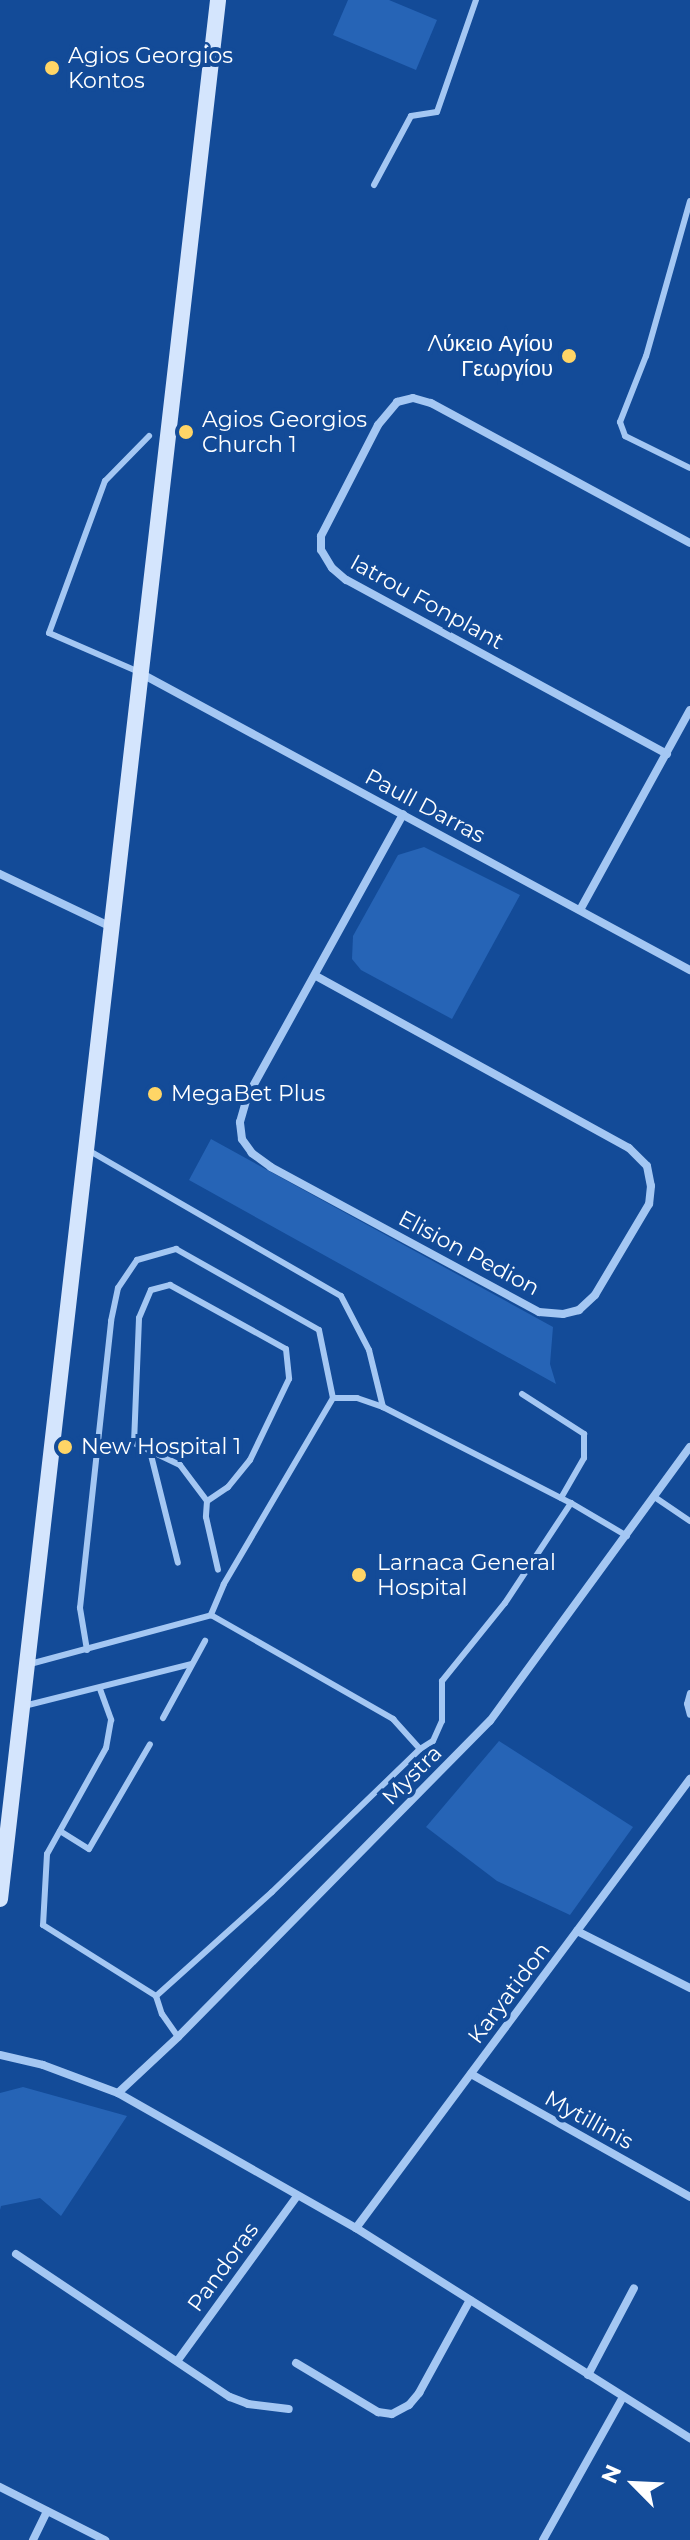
<!DOCTYPE html>
<html>
<head>
<meta charset="utf-8">
<style>
	body { margin:0 }
	#map { position:relative; width:690px; height:2540px; overflow:hidden; background:#134b98; font-family:Montserrat,sans-serif }
	div>[style] { position:absolute }
	[style*='--x'] { left:calc(var(--x)*1px); top:calc(var(--y)*1px); width:calc(var(--w)*1px); rotate:calc(var(--a)*1deg) }
	.green>* { inset:0; background:#2664b6 }
	.lane>* { height:6px; margin:-3px; padding:0 3px; transform-origin:3px; border-radius:3px; background:#a4c7f3 }
	.street>* { height:8px; margin:-4px; padding:0 4px; transform-origin:4px; border-radius:4px; background:#a4c7f3 }
	.secondary>* { height:16px; margin:-8px; padding:0 8px; transform-origin:8px; border-radius:8px; background:#d4e5fd }
	.dots>* { width:22px; height:22px; translate:-50% -50%; box-sizing:border-box; border:4px solid #134b98; border-radius:50% }
	span { translate:-50% -50%; white-space:nowrap; text-align:center; line-height:1.15; -webkit-text-stroke:8px #134b98; paint-order:stroke }
	.poi-label { font-size:22px; color:#fff }
	.left { translate:0 -50%; text-align:left }
	.right { translate:-100% -50%; text-align:right }
	.street-label { font-size:22px; color:#fff }
	.north { position:absolute; left:594px; top:2444px; width:80px; height:80px; -webkit-text-stroke:6px #134b98; paint-order:stroke; rotate:294deg; font-size:22px; font-weight:700; line-height:32px; text-align:center; color:#fff }
	.north::after { content:''; display:block; margin:auto; width:28px; height:36px; background:#fff; clip-path:polygon(50% 0,100% 100%,50% 72%,0 100%) }
</style>
</head>
<body>
<div id="map">
	<div class="green">
		<div style="clip-path:polygon(348px 0,389px 0,437px 20px,416px 70px,333px 35px)"></div>
		<div style="clip-path:polygon(424px 847px,520px 895px,452px 1019px,361px 970px,352px 959px,353px 936px,398px 855px)"></div>
		<div style="clip-path:polygon(211px 1139px,553px 1327px,550px 1364px,556px 1384px,189px 1180px)"></div>
		<div style="clip-path:polygon(499px 1741px,633px 1827px,570px 1915px,497px 1881px,426px 1827px)"></div>
		<div style="clip-path:polygon(23px 2087px,127px 2116px,61px 2216px,40px 2198px,1px 2206px,0 2210px,0 2093px)"></div>
	</div>
	<div class="lane">
		<div style="--x:374;--y:185;--w:78;--a:-61.8"></div>
		<div style="--x:411;--y:116;--w:26;--a:-9"></div>
		<div style="--x:437;--y:112;--w:119;--a:-70.8"></div>
		<div style="--x:690;--y:201;--w:161;--a:105.8"></div>
		<div style="--x:646;--y:356;--w:71;--a:111.5"></div>
		<div style="--x:620;--y:422;--w:15;--a:70"></div>
		<div style="--x:625;--y:436;--w:72;--a:26.2"></div>
		<div style="--x:139;--y:672;--w:98;--a:-156.6"></div>
		<div style="--x:49;--y:633;--w:162;--a:-69.8"></div>
		<div style="--x:105;--y:481;--w:63;--a:-45.6"></div>
		<div style="--x:88;--y:1150;--w:292;--a:30"></div>
		<div style="--x:341;--y:1296;--w:61;--a:62.6"></div>
		<div style="--x:369;--y:1350;--w:59;--a:76.2"></div>
		<div style="--x:383;--y:1407;--w:211;--a:27.1"></div>
		<div style="--x:571;--y:1503;--w:65;--a:30.5"></div>
		<div style="--x:522;--y:1394;--w:74;--a:32.8"></div>
		<div style="--x:584;--y:1434;--w:24;--a:90"></div>
		<div style="--x:584;--y:1458;--w:46;--a:119.9"></div>
		<div style="--x:333;--y:1398;--w:24;--a:0"></div>
		<div style="--x:357;--y:1398;--w:28;--a:19"></div>
		<div style="--x:134;--y:1443;--w:125;--a:-87.7"></div>
		<div style="--x:139;--y:1318;--w:30;--a:-67"></div>
		<div style="--x:151;--y:1290;--w:20;--a:-15"></div>
		<div style="--x:170;--y:1285;--w:132;--a:28.9"></div>
		<div style="--x:286;--y:1349;--w:30;--a:84"></div>
		<div style="--x:289;--y:1379;--w:90;--a:115.7"></div>
		<div style="--x:250;--y:1460;--w:35;--a:129"></div>
		<div style="--x:228;--y:1487;--w:25;--a:146"></div>
		<div style="--x:98;--y:1448;--w:36;--a:-8"></div>
		<div style="--x:134;--y:1443;--w:51;--a:25.6"></div>
		<div style="--x:180;--y:1465;--w:45;--a:53.1"></div>
		<div style="--x:207;--y:1501;--w:16;--a:94"></div>
		<div style="--x:206;--y:1517;--w:54;--a:77.2"></div>
		<div style="--x:150;--y:1451;--w:115;--a:76"></div>
		<div style="--x:656;--y:1498;--w:41;--a:34.1"></div>
		<div style="--x:87;--y:1650;--w:43;--a:-99.5"></div>
		<div style="--x:80;--y:1608;--w:289;--a:-83.8"></div>
		<div style="--x:111;--y:1321;--w:34;--a:-78"></div>
		<div style="--x:118;--y:1288;--w:34;--a:-56"></div>
		<div style="--x:137;--y:1260;--w:41;--a:-15.8"></div>
		<div style="--x:176;--y:1249;--w:164;--a:29.5"></div>
		<div style="--x:319;--y:1330;--w:69;--a:78.4"></div>
		<div style="--x:333;--y:1398;--w:216;--a:120.4"></div>
		<div style="--x:224;--y:1584;--w:34;--a:113"></div>
		<div style="--x:30;--y:1664;--w:188;--a:-15.1"></div>
		<div style="--x:211;--y:1615;--w:210;--a:29.7"></div>
		<div style="--x:393;--y:1719;--w:40;--a:48"></div>
		<div style="--x:420;--y:1749;--w:206;--a:136"></div>
		<div style="--x:272;--y:1892;--w:156;--a:138.1"></div>
		<div style="--x:100;--y:1689;--w:33;--a:70"></div>
		<div style="--x:111;--y:1720;--w:28;--a:100"></div>
		<div style="--x:106;--y:1748;--w:121;--a:119.1"></div>
		<div style="--x:47;--y:1854;--w:71;--a:93.2"></div>
		<div style="--x:43;--y:1925;--w:133;--a:32.1"></div>
		<div style="--x:156;--y:1996;--w:19;--a:72"></div>
		<div style="--x:162;--y:2014;--w:28;--a:55"></div>
		<div style="--x:690;--y:1693;--w:11;--a:105"></div>
		<div style="--x:687;--y:1704;--w:11;--a:75"></div>
		<div style="--x:24;--y:1706;--w:172;--a:-14.1"></div>
		<div style="--x:163;--y:1718;--w:88;--a:-61.4"></div>
		<div style="--x:420;--y:1749;--w:15;--a:-32"></div>
		<div style="--x:433;--y:1741;--w:22;--a:-66"></div>
		<div style="--x:442;--y:1721;--w:40;--a:-90"></div>
		<div style="--x:442;--y:1681;--w:100;--a:-51.1"></div>
		<div style="--x:505;--y:1603;--w:120;--a:-56.6"></div>
		<div style="--x:60;--y:1831;--w:34;--a:32"></div>
		<div style="--x:89;--y:1849;--w:121;--a:-59.8"></div>
	</div>
	<div class="street">
		<div style="--x:142;--y:674;--w:623;--a:28.38"></div>
		<div style="--x:667;--y:754;--w:365;--a:-151.5"></div>
		<div style="--x:346;--y:580;--w:18;--a:-139"></div>
		<div style="--x:332;--y:568;--w:21;--a:-121"></div>
		<div style="--x:321;--y:550;--w:14;--a:-90"></div>
		<div style="--x:321;--y:536;--w:125;--a:-62.8"></div>
		<div style="--x:378;--y:425;--w:30;--a:-50"></div>
		<div style="--x:397;--y:402;--w:16;--a:-14"></div>
		<div style="--x:413;--y:398;--w:19;--a:16"></div>
		<div style="--x:431;--y:403;--w:294;--a:28.4"></div>
		<div style="--x:0;--y:874;--w:123;--a:25.5"></div>
		<div style="--x:580;--y:910;--w:228;--a:-61.2"></div>
		<div style="--x:316;--y:976;--w:357;--a:28.8"></div>
		<div style="--x:629;--y:1148;--w:25;--a:45"></div>
		<div style="--x:647;--y:1166;--w:20;--a:79"></div>
		<div style="--x:651;--y:1186;--w:18;--a:96"></div>
		<div style="--x:649;--y:1204;--w:106;--a:120.7"></div>
		<div style="--x:595;--y:1295;--w:22;--a:137"></div>
		<div style="--x:579;--y:1310;--w:16;--a:166"></div>
		<div style="--x:563;--y:1314;--w:24;--a:-175"></div>
		<div style="--x:539;--y:1312;--w:305;--a:-151.6"></div>
		<div style="--x:271;--y:1167;--w:24;--a:-144"></div>
		<div style="--x:252;--y:1153;--w:17;--a:-126"></div>
		<div style="--x:242;--y:1139;--w:17;--a:-97"></div>
		<div style="--x:240;--y:1122;--w:26;--a:-74"></div>
		<div style="--x:247;--y:1097;--w:323;--a:-61.1"></div>
		<div style="--x:577;--y:1931;--w:127;--a:26.8"></div>
		<div style="--x:0;--y:2055;--w:44;--a:13.1"></div>
		<div style="--x:43;--y:2065;--w:80;--a:20.5"></div>
		<div style="--x:118;--y:2093;--w:274;--a:29.6"></div>
		<div style="--x:356;--y:2228;--w:395;--a:32.2"></div>
		<div style="--x:471;--y:2074;--w:251;--a:29.3"></div>
		<div style="--x:118;--y:2093;--w:82;--a:-43"></div>
		<div style="--x:178;--y:2037;--w:444;--a:-45.4"></div>
		<div style="--x:490;--y:1721;--w:339;--a:-53.9"></div>
		<div style="--x:356;--y:2228;--w:560;--a:-53.36"></div>
		<div style="--x:16;--y:2254;--w:257;--a:33.8"></div>
		<div style="--x:230;--y:2397;--w:19;--a:21"></div>
		<div style="--x:248;--y:2404;--w:41;--a:7"></div>
		<div style="--x:178;--y:2360;--w:203;--a:-54"></div>
		<div style="--x:296;--y:2363;--w:96;--a:30.9"></div>
		<div style="--x:378;--y:2412;--w:14;--a:8"></div>
		<div style="--x:392;--y:2414;--w:19;--a:-28"></div>
		<div style="--x:409;--y:2405;--w:16;--a:-50"></div>
		<div style="--x:419;--y:2393;--w:106;--a:-61.3"></div>
		<div style="--x:588;--y:2375;--w:98;--a:-62.1"></div>
		<div style="--x:0;--y:2487;--w:118;--a:26.8"></div>
		<div style="--x:33;--y:2540;--w:32;--a:-64"></div>
		<div style="--x:543;--y:2540;--w:164;--a:-60.8"></div>
	</div>
	<div class="secondary">
		<div style="--x:0;--y:1899;--w:1911;--a:-83.45"></div>
	</div>
	<div class="dots">
		<div style="left:52px;top:68px;background:#ffd566"></div>
		<div style="left:569px;top:356px;background:#ffd566"></div>
		<div style="left:186px;top:432px;background:#ffd566"></div>
		<div style="left:155px;top:1094px;background:#ffd566"></div>
		<div style="left:65px;top:1447px;background:#ffd566"></div>
		<div style="left:359px;top:1575px;background:#ffd566"></div>
	</div>
	<div class="poi-label">
		<span class="left" style="left:68px;top:68px">Agios Georgios<br>Kontos</span>
		<span class="right" style="left:553px;top:356px">Λύκειο Αγίου<br>Γεωργίου</span>
		<span class="left" style="left:202px;top:432px">Agios Georgios<br>Church 1</span>
		<span class="left" style="left:171px;top:1094px">MegaBet Plus</span>
		<span class="left" style="left:81px;top:1447px">New Hospital 1</span>
		<span class="left" style="left:377px;top:1575px">Larnaca General<br>Hospital</span>
	</div>
	<div class="street-label">
		<span style="left:427px;top:602px;rotate:29deg">Iatrou Fonplant</span>
		<span style="left:425px;top:806px;rotate:28deg">Paull Darras</span>
		<span style="left:469px;top:1253px;rotate:28deg">Elision Pedion</span>
		<span style="left:412px;top:1775px;rotate:-45deg">Mystra</span>
		<span style="left:509px;top:1993px;rotate:-53deg">Karyatidon</span>
		<span style="left:589px;top:2120px;rotate:29deg">Mytillinis</span>
		<span style="left:223px;top:2267px;rotate:-54deg">Pandoras</span>
	</div>
	<div class="north">N</div>
</div>
</body>
</html>
